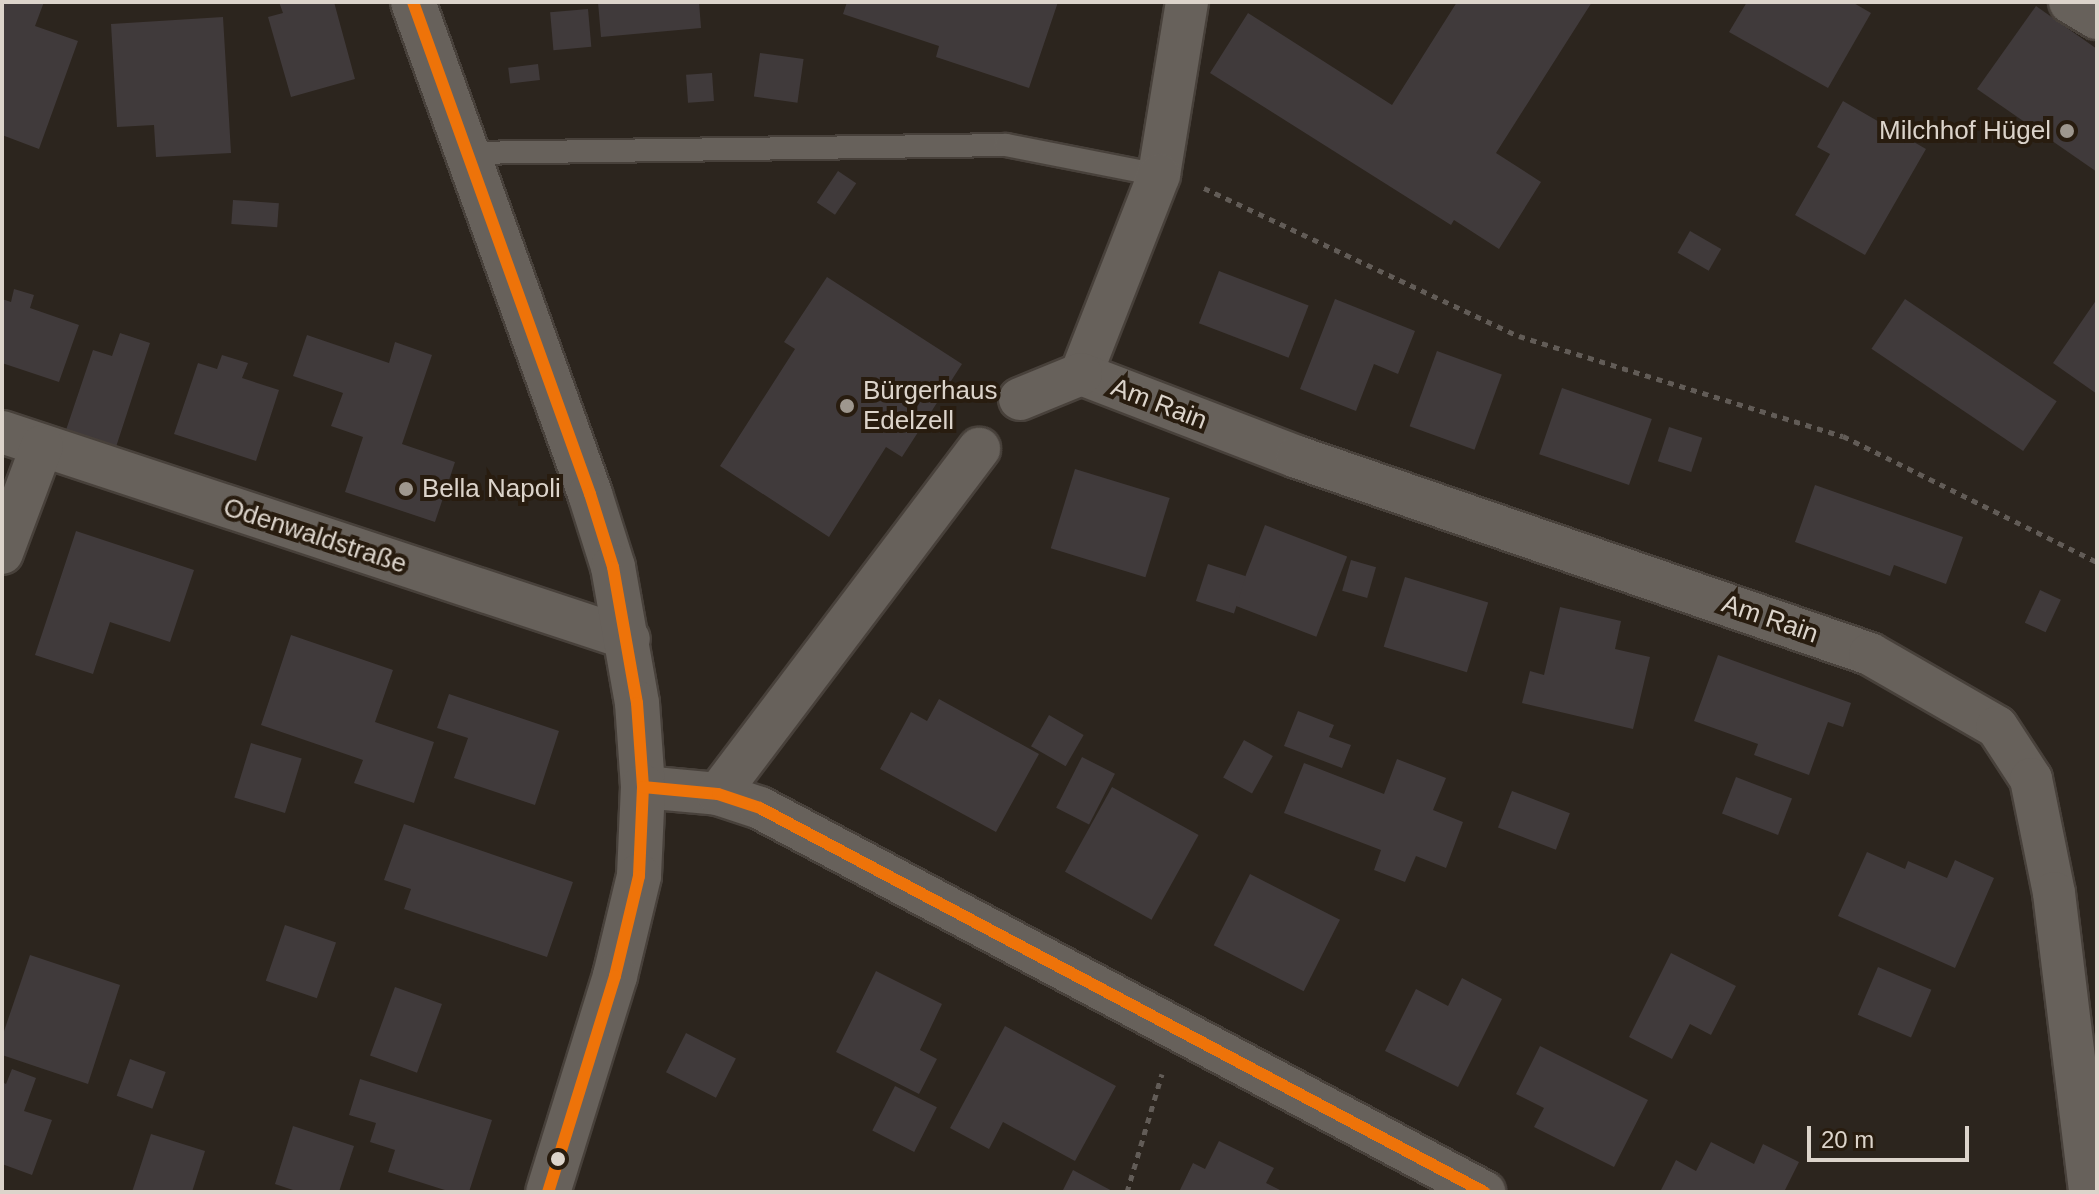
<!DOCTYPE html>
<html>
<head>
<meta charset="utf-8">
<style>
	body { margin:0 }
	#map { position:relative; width:2099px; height:1194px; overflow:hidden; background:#2c251e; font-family:Helvetica,sans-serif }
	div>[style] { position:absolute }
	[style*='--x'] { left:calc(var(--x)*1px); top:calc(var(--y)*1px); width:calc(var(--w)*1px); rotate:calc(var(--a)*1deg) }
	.building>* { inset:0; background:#403a3b; transform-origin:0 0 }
	.path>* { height:5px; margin-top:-2.5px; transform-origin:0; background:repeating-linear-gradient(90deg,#625c57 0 6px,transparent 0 12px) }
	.roads { filter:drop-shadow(2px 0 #48413b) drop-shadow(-2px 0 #48413b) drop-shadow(0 2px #48413b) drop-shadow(0 -2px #48413b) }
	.lane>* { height:22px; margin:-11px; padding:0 11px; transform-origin:11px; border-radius:11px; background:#67615b }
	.street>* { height:42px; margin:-21px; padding:0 21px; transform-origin:21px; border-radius:21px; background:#67615b }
	.secondary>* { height:44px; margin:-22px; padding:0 22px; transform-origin:22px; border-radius:22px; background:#67615b }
	.bus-1>* { height:12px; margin:-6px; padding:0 6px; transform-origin:6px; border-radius:6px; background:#ee7309 }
	.dots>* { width:22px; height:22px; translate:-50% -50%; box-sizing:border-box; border:4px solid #281c0f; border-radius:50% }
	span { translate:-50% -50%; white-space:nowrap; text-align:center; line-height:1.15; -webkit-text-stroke:8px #281c0f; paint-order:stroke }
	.poi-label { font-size:26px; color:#dcd4cb }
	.right { translate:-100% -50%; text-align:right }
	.left { translate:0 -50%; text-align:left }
	.street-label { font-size:26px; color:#dcd4cb }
	.frame { position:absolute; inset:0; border:4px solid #dcd4cb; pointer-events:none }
	.scale { position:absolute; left:1807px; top:1126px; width:162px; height:36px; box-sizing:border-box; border:4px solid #dcd4cb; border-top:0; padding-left:10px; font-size:24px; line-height:28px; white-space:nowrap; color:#dcd4cb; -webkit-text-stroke:6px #281c0f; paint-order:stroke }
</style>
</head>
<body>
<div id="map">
	<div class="building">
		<div style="clip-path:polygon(2px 2px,44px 2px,35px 26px,78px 41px,39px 149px,2px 135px)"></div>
		<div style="clip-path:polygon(279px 2px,334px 2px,355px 79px,291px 97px,268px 17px,283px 13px)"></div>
		<div style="clip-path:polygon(598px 2px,699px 2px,701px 28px,601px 37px)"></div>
		<div style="clip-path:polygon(847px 2px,1058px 2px,1029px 88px,936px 57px,939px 46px,843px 14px)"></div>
		<div style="clip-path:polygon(1457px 2px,1592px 2px,1496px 153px,1541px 182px,1499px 249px,1454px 220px,1451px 225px,1210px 73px,1248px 13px,1392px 105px)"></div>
		<div style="clip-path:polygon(1747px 2px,1852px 2px,1871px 13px,1828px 88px,1729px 32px)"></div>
		<div style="clip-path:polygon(2036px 6px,2097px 49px,2097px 172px,1977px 89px)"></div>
		<div style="left:588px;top:9px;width:38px;height:38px;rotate:85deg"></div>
		<div style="clip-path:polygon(223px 17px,231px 153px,156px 157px,154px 125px,117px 127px,111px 24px)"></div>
		<div style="left:760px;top:53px;width:44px;height:44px;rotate:8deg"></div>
		<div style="left:538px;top:64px;width:16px;height:30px;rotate:83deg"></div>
		<div style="left:712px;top:73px;width:28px;height:26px;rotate:86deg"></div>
		<div style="clip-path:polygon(1843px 101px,1926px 149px,1865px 255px,1795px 215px,1830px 154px,1817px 147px)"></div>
		<div style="left:838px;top:171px;width:22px;height:38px;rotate:34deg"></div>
		<div style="left:233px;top:200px;width:46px;height:24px;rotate:4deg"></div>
		<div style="left:1690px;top:231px;width:36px;height:25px;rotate:30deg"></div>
		<div style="left:1219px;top:271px;width:96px;height:56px;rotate:21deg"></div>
		<div style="clip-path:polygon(827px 277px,962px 364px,902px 457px,886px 447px,829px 537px,720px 466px,795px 349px,784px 342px)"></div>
		<div style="clip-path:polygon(14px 289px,34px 295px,30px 308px,79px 325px,59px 382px,2px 363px,2px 299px,11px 302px)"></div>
		<div style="clip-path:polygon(1335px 299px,1415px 331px,1398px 374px,1374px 364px,1356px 411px,1300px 389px)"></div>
		<div style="left:1905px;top:299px;width:183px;height:60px;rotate:34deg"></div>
		<div style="clip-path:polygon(2097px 299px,2097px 394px,2053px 363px)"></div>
		<div style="clip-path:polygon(120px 333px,150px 343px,116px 447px,66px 430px,93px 350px,112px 356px)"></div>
		<div style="clip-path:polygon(307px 335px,389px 363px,395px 342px,432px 355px,402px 444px,455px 462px,435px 522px,345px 492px,363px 437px,331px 426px,343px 393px,293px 376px)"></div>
		<div style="left:1437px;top:351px;width:69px;height:80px;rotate:20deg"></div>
		<div style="clip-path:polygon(222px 355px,248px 363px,242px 378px,279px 390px,256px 461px,174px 434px,198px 363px,217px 369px)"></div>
		<div style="left:1562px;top:388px;width:95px;height:70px;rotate:19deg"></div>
		<div style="left:1669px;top:427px;width:35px;height:36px;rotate:18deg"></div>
		<div style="left:1075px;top:469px;width:99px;height:83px;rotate:17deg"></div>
		<div style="clip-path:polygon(1815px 485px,1963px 537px,1946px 584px,1894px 565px,1890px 576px,1795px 542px)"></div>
		<div style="left:1265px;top:525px;width:88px;height:86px;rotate:21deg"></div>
		<div style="clip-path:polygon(76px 531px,194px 570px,170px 642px,110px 622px,93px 674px,35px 655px)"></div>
		<div style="left:1351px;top:560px;width:26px;height:32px;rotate:16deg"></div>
		<div style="left:1208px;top:564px;width:40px;height:39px;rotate:18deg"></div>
		<div style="left:1405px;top:577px;width:87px;height:73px;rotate:17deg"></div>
		<div style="left:2040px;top:590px;width:23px;height:36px;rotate:25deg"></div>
		<div style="clip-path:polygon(1560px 607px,1621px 621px,1615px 649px,1650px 657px,1633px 729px,1522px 703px,1530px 671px,1544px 675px)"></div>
		<div style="clip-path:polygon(291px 635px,393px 670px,375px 722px,434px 742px,414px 803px,354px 783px,363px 760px,261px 725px)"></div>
		<div style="clip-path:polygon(1718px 655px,1851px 703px,1843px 727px,1828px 722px,1809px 775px,1754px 755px,1758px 744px,1694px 721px)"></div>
		<div style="clip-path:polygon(449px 694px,559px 731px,535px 805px,454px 778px,468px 738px,437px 728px)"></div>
		<div style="clip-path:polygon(939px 699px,1039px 754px,996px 832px,880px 769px,911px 712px,927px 721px)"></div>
		<div style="clip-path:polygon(1298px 711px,1334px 725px,1329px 737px,1351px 745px,1342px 768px,1284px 746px)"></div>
		<div style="left:1049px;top:715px;width:40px;height:36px;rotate:30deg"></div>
		<div style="left:1244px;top:740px;width:33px;height:43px;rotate:29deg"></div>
		<div style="left:251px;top:743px;width:53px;height:57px;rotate:17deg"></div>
		<div style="left:1082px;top:757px;width:37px;height:57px;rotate:27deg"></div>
		<div style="clip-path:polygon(1397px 759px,1446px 778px,1433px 810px,1463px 822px,1446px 868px,1416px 856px,1405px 882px,1374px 870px,1381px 850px,1284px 813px,1304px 763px,1384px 794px)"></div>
		<div style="left:1736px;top:777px;width:60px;height:39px;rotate:21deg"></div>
		<div style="left:1112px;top:787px;width:99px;height:97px;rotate:29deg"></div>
		<div style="left:1512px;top:791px;width:62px;height:39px;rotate:21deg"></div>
		<div style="clip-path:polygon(404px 824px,573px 882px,547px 957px,404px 909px,411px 889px,384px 880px)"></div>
		<div style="clip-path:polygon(1867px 852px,1905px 869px,1908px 861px,1947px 878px,1955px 860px,1994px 878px,1955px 968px,1838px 916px)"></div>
		<div style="left:1250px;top:874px;width:101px;height:80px;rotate:27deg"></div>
		<div style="left:285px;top:925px;width:54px;height:59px;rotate:19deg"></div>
		<div style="clip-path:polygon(1671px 953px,1736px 986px,1711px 1035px,1690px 1024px,1672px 1059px,1629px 1037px)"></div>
		<div style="clip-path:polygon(30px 955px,120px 985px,88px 1084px,2px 1055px,2px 1037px)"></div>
		<div style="left:1878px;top:967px;width:58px;height:52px;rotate:23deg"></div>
		<div style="clip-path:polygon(876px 971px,942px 1004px,920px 1050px,937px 1059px,919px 1094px,836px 1052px)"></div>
		<div style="clip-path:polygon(1462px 978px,1502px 999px,1458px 1087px,1385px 1051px,1416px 989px,1448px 1006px)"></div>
		<div style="left:395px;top:987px;width:50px;height:73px;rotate:20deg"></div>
		<div style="clip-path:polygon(1005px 1026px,1116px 1086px,1075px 1161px,1003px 1122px,989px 1149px,950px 1128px)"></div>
		<div style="left:686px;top:1033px;width:56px;height:44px;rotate:27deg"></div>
		<div style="clip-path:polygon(1540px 1046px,1648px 1100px,1614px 1167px,1534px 1127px,1544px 1108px,1516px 1094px)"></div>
		<div style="left:130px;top:1059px;width:38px;height:39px;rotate:20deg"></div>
		<div style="clip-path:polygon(12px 1069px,36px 1078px,24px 1111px,52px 1120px,32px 1175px,2px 1164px,2px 1082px,6px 1084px)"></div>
		<div style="clip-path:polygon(360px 1079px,492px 1120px,469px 1192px,451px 1192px,388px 1172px,395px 1150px,370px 1142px,376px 1123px,349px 1115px)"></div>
		<div style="left:895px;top:1086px;width:47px;height:50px;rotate:27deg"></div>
		<div style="clip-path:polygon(293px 1126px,354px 1146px,339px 1192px,299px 1192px,275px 1184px)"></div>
		<div style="clip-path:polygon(151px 1134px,205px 1151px,192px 1192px,132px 1192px)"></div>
		<div style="clip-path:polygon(1219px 1141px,1274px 1168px,1266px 1183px,1284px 1192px,1179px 1192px,1193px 1163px,1205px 1169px)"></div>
		<div style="clip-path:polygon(1711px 1142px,1754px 1164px,1763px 1144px,1799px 1162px,1784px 1192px,1660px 1192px,1676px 1160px,1696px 1171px)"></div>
		<div style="clip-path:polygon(1073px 1170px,1114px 1192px,1062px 1192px)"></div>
	</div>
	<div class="path">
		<div style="--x:1204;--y:188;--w:348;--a:25.2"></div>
		<div style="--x:1519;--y:336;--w:339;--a:17.2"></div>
		<div style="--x:1843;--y:436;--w:284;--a:26.4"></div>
		<div style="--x:1127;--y:1192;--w:123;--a:-73.5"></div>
	</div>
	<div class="roads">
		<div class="lane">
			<div style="--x:467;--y:153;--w:539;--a:-0.85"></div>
			<div style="--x:1006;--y:145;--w:156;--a:11.1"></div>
		</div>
		<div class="street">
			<div style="--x:1187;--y:2;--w:175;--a:99.2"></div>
			<div style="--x:1159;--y:175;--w:214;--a:111.4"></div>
			<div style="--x:1081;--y:374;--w:231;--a:21"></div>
			<div style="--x:1297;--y:457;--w:606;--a:18.97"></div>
			<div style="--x:1870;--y:654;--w:146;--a:29.9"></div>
			<div style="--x:1997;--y:727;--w:62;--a:56.8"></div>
			<div style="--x:2031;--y:779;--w:116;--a:78.6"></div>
			<div style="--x:2054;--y:893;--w:301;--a:83.1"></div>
			<div style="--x:2070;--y:2;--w:31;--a:31"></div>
			<div style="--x:1020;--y:399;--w:66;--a:-22.3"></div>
			<div style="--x:2;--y:432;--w:660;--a:18.27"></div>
			<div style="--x:2;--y:553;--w:114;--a:-69.5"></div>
			<div style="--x:643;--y:787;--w:75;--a:5.3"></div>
			<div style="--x:718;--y:794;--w:44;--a:18.4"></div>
			<div style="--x:760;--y:808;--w:820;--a:27.94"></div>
			<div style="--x:718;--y:794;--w:433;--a:-52.9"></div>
		</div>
		<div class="secondary">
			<div style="--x:413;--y:2;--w:523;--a:70.21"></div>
			<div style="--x:590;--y:494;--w:77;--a:72.5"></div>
			<div style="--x:613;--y:567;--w:138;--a:80"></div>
			<div style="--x:637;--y:703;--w:84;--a:85.9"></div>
			<div style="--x:643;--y:787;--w:89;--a:92.6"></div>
			<div style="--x:639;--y:876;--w:103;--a:103.5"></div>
			<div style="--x:615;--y:976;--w:226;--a:107.2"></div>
		</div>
	</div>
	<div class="bus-1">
		<div style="--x:413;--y:2;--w:523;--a:70.21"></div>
		<div style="--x:590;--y:494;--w:77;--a:72.5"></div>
		<div style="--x:613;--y:567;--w:138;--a:80"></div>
		<div style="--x:637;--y:703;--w:84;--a:85.9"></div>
		<div style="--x:643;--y:787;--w:89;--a:92.6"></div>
		<div style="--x:639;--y:876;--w:103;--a:103.5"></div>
		<div style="--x:615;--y:976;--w:226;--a:107.2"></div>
		<div style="--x:643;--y:787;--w:75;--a:5.3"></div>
		<div style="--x:718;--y:794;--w:44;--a:18.4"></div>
		<div style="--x:760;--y:808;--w:820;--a:27.94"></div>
	</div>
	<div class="dots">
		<div style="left:2067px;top:131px;background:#9e978e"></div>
		<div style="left:847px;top:406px;background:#9e978e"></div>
		<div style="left:406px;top:489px;background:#9e978e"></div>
		<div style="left:558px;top:1159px;background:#dcd4cb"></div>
	</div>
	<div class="poi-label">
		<span class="right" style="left:2051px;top:131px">Milchhof Hügel</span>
		<span class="left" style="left:863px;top:406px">Bürgerhaus<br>Edelzell</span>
		<span class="left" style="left:422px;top:489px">Bella Napoli</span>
	</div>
	<div class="street-label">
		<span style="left:1159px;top:404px;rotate:21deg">Am Rain</span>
		<span style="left:315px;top:536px;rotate:18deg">Odenwaldstraße</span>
		<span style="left:1770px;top:619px;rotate:19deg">Am Rain</span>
	</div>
	<div class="frame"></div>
	<div class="scale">20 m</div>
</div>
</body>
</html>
